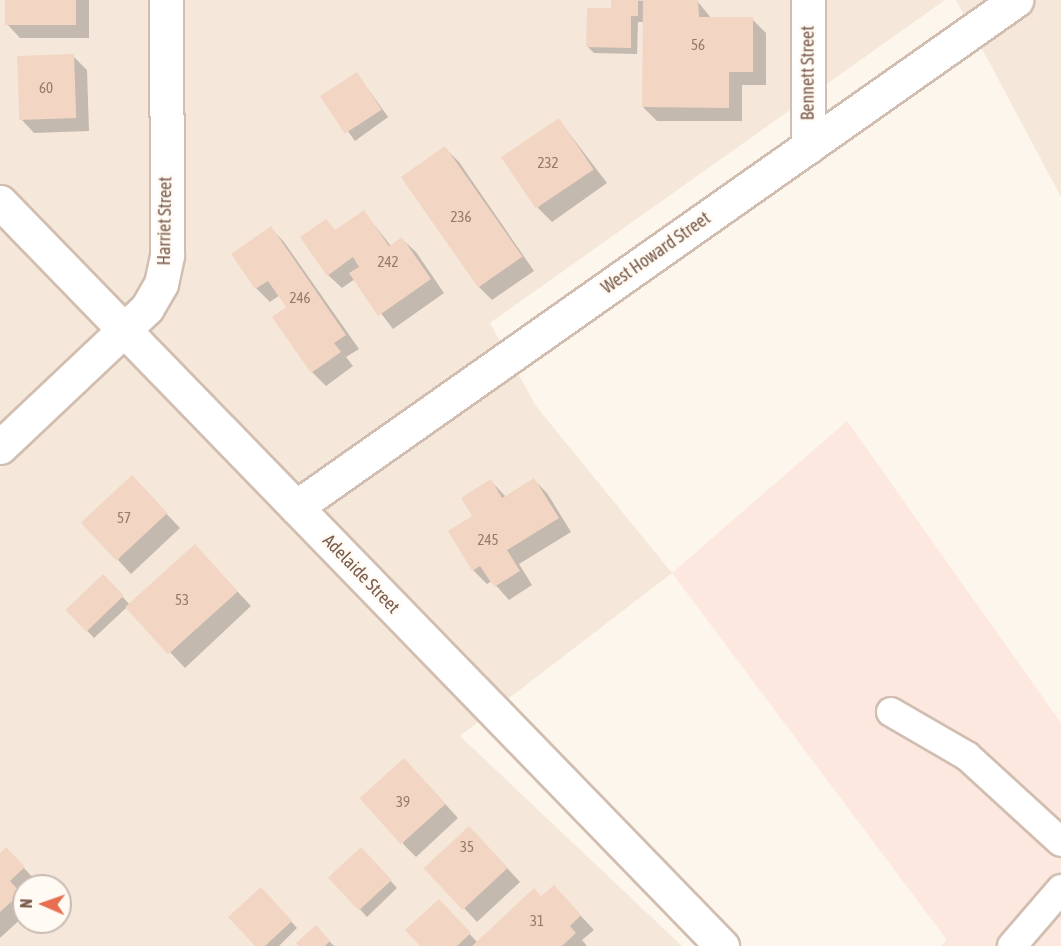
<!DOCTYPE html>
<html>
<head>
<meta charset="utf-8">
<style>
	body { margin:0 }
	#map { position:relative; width:1061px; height:946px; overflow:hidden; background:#fdf6ec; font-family:"Asap Condensed",sans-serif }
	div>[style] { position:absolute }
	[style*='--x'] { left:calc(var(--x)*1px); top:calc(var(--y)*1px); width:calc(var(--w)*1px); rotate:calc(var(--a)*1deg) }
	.residential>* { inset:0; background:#f5e8da }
	.commercial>* { inset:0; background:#fde8e0 }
	.shadow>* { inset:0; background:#0003; transform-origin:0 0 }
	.building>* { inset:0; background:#f3d5c3; transform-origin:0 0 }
	.roads { filter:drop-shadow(2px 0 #d1beb0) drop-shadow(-2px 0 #d1beb0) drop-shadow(0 2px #d1beb0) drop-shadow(0 -2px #d1beb0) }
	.service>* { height:28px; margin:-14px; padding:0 14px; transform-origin:14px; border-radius:14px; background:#fff }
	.minor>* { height:33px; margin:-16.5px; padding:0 16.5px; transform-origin:16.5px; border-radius:16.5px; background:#fff }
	span { translate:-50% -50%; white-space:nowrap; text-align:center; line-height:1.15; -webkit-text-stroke:5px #fffaf3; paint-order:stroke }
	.number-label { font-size:15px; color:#987a6a }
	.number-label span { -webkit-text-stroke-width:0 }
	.street-label { font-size:18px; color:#7a5c4d }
	.north { position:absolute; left:12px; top:874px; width:60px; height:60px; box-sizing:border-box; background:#fffaf3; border:2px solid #cabbb1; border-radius:50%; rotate:272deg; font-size:16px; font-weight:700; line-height:24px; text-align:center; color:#7a5c4d }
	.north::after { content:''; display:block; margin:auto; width:21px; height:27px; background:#e76f51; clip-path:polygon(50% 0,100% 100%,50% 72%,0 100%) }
</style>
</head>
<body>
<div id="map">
	<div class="residential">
		<div style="clip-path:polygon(evenodd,0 0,945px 0,490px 323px,536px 406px,672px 573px,460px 736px,682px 946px,0 946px,0 0,24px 886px,60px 886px,60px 922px,24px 922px,24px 886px)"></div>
		<div style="clip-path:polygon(956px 0,1061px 0,1061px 197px)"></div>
	</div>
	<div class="commercial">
		<div style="clip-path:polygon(847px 421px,1061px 723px,1061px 946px,940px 946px,947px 940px,672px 573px)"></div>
	</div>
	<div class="shadow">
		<div style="clip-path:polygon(7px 0,89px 0,89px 38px,20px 38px,7px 24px)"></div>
		<div style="clip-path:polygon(613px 0,698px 2px,712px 19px,752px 19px,766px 33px,766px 85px,742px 85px,742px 121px,657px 121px,643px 107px,644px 22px,638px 22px,637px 54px,594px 53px,588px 47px,613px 10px)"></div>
		<div style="clip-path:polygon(73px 56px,87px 70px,89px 131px,34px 133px,21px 119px)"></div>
		<div style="left:357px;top:74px;width:53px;height:41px;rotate:54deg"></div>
		<div style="clip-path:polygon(559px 120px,607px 183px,552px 222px,538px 208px)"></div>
		<div style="clip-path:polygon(445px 148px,459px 162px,534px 271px,492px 300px,478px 286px,403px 177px)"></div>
		<div style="clip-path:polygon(364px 212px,391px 246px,402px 239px,416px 252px,444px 293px,393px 329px,355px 279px,342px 288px,328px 275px,326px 221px,336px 231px)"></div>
		<div style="clip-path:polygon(271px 228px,284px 242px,359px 349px,346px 357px,353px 366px,326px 386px,312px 372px,288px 307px,280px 295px,270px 302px,256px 288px)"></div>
		<div style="clip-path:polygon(534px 480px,547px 493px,571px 532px,519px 564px,532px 585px,509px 600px,492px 581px,487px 584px,473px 570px,450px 532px,475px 517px,491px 481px,506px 497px)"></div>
		<div style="clip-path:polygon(145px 491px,180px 528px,131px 574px,118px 560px)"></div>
		<div style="clip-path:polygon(208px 560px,251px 606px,185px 668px,127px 607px,94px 638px,67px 609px,103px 576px,131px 606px)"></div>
		<div style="clip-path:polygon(418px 774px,458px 818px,416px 857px,403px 844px)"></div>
		<div style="clip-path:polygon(482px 841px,520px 882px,477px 922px,464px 908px)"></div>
		<div style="clip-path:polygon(6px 849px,37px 882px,24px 886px,24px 916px,0 938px,0 855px)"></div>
		<div style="clip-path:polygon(368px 856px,397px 888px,367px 917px,331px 878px)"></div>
		<div style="clip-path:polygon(268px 896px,297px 928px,279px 946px,257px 946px)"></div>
		<div style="clip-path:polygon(541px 898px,567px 901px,594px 930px,582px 940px,587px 946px,422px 946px,439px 901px,478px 943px)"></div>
		<div style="clip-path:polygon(316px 927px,334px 946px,298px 946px)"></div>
	</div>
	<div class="building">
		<div style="left:5px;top:0;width:71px;height:25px"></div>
		<div style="clip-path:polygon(611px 0,638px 0,638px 16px,631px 16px,631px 48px,586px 47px,587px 8px,611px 8px)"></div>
		<div style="clip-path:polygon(643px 0,698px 0,699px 17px,753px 17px,753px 72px,729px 72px,729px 108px,642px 107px)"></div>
		<div style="left:74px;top:54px;width:64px;height:57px;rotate:88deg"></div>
		<div style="left:357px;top:72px;width:45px;height:44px;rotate:57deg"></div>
		<div style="left:559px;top:118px;width:62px;height:70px;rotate:56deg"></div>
		<div style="left:445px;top:146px;width:135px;height:54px;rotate:55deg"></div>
		<div style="clip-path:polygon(364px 210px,389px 246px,402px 237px,431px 279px,378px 316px,349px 273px,359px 267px,353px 257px,327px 276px,300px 237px,326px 219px,335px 230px)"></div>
		<div style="clip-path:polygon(271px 226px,346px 335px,334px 343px,341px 352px,311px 373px,272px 317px,286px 307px,268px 281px,255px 289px,231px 254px)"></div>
		<div style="left:132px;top:475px;width:52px;height:70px;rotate:47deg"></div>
		<div style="clip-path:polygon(534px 478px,559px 518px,507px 550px,520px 571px,494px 587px,480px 566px,472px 571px,448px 531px,472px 516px,461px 498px,491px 479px,502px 498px)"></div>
		<div style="left:195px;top:544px;width:64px;height:94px;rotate:48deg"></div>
		<div style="left:103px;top:574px;width:30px;height:52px;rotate:46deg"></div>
		<div style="left:404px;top:758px;width:62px;height:60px;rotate:48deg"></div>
		<div style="left:469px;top:826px;width:57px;height:62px;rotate:47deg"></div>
		<div style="clip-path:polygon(6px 847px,25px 867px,10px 881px,21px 893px,0 912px,0 853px)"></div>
		<div style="left:361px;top:847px;width:45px;height:45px;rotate:47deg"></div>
		<div style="clip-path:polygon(554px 885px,581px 915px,570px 926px,576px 933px,562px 946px,472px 946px,534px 888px,541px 896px)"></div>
		<div style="clip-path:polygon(261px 887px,292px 921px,265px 946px,255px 946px,228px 917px)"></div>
		<div style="clip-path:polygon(439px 899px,471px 933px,457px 946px,420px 946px,405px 930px)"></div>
		<div style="clip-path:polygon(316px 925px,330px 941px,325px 946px,299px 946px,296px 943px)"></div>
	</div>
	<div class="roads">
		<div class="service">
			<div style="--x:891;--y:712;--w:88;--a:30.1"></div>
			<div style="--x:967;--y:756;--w:127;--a:42.5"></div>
			<div style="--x:1012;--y:946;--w:75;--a:-49.3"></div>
		</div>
		<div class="minor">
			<div style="--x:808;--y:0;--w:147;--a:90"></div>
			<div style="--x:0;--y:202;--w:1037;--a:45.86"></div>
			<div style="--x:0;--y:447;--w:202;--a:-43.4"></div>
			<div style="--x:147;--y:308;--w:28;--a:-60"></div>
			<div style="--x:161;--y:284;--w:30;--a:-78"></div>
			<div style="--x:167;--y:255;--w:255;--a:-90.2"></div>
			<div style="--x:296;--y:507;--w:881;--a:-35.15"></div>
		</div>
	</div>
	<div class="number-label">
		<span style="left:698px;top:45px">56</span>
		<span style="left:46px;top:88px">60</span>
		<span style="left:548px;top:163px">232</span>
		<span style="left:461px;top:217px">236</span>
		<span style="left:388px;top:262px">242</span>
		<span style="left:300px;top:298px">246</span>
		<span style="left:124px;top:518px">57</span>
		<span style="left:488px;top:540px">245</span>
		<span style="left:182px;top:600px">53</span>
		<span style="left:403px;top:802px">39</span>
		<span style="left:467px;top:847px">35</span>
		<span style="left:537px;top:921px">31</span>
	</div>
	<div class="street-label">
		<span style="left:808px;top:73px;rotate:-90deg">Bennett Street</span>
		<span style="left:165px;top:221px;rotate:-89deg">Harriet Street</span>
		<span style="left:656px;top:253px;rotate:-35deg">West Howard Street</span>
		<span style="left:361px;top:574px;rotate:46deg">Adelaide Street</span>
	</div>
	<div class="north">N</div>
</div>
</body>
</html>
